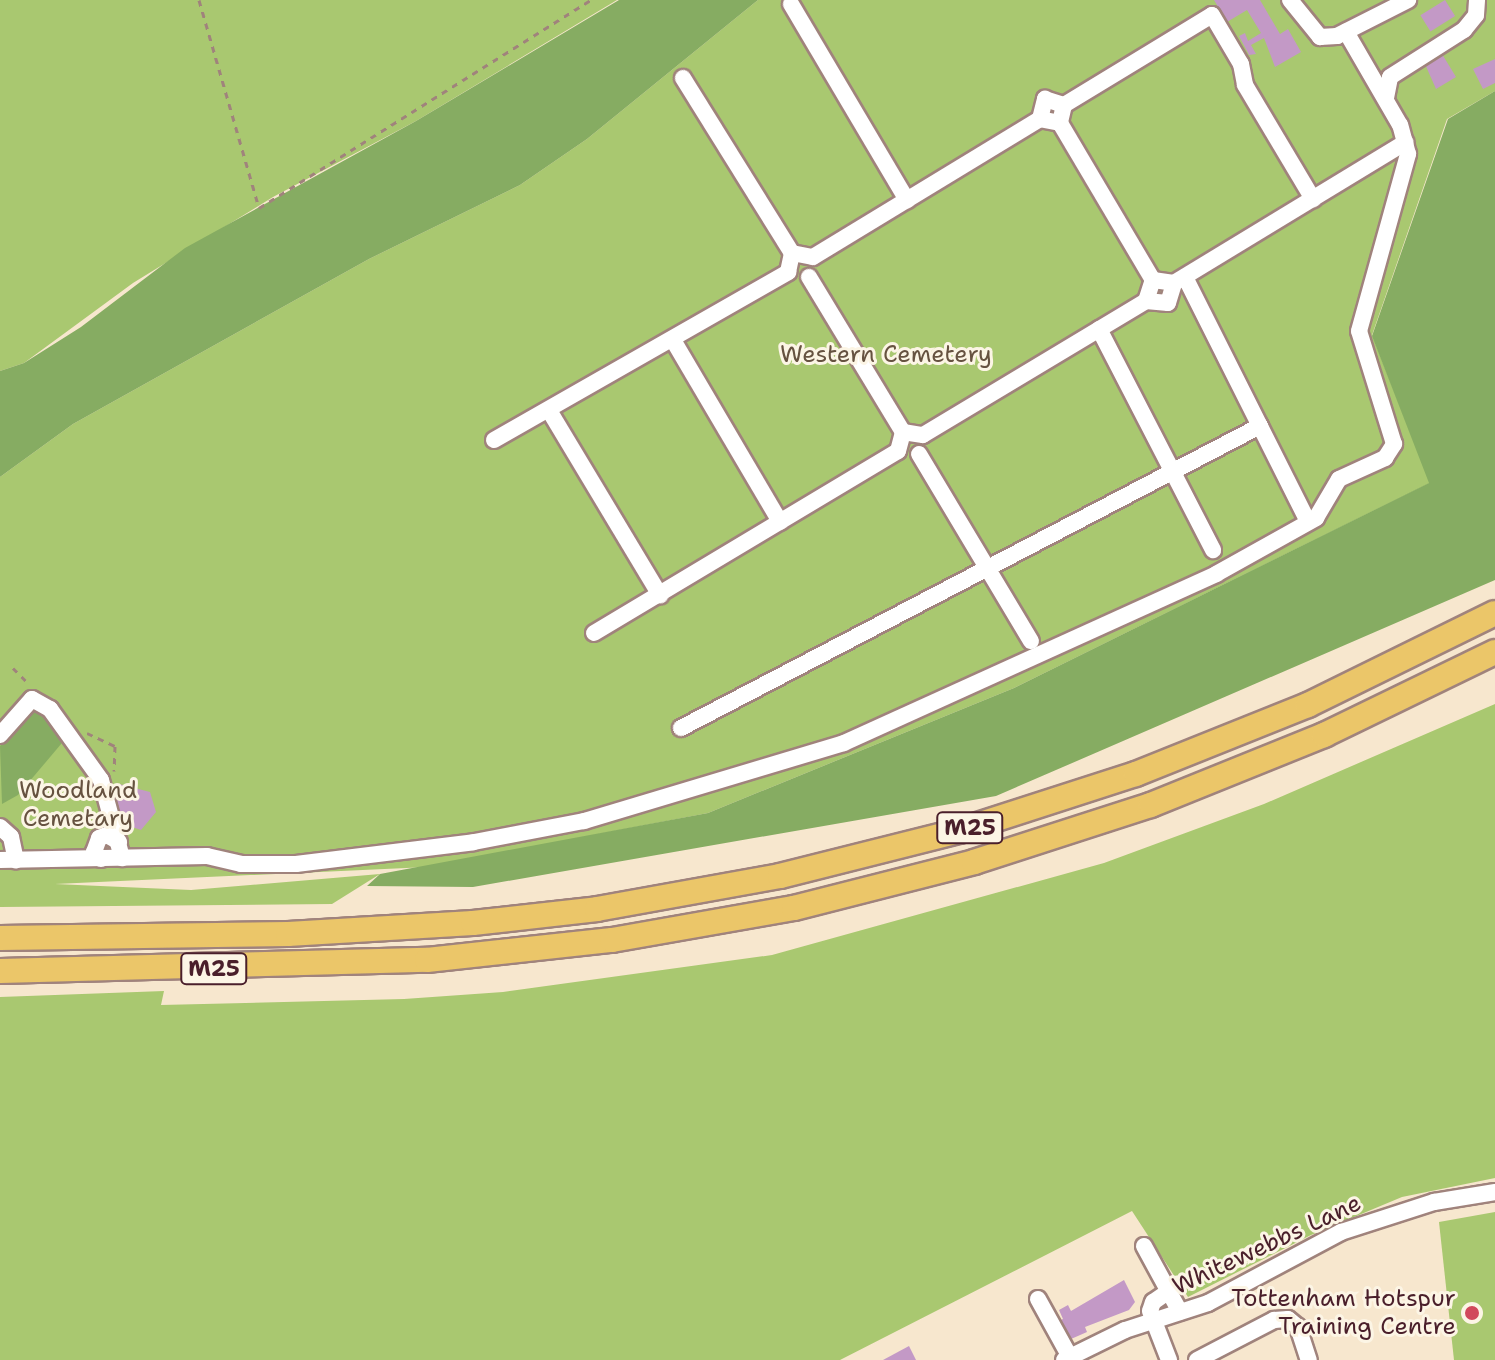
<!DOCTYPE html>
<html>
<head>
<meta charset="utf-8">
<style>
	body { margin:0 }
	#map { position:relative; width:1495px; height:1360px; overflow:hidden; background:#f7e7ce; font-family:"Shantell Sans",sans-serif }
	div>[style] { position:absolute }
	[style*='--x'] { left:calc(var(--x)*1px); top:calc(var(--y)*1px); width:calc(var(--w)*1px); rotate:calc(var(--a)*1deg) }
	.green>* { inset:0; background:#a9c870 }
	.forest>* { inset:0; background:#86ac62 }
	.building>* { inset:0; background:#c399c6; transform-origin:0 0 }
	.path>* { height:3px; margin-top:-1.5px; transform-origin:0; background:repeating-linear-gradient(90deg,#a0837c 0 6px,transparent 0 12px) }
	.roads { filter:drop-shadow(2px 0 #a0837c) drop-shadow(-2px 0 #a0837c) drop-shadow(0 2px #a0837c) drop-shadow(0 -2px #a0837c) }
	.minor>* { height:16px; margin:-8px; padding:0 8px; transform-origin:8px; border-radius:8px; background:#fff }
	.highway>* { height:24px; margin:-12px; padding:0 12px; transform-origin:12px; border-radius:12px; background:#ebc669 }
	.dots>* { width:22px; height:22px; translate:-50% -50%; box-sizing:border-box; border:4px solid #fcf5e5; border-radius:50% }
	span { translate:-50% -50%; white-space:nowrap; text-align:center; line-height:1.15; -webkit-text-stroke:6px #fcf5e5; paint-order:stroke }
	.shield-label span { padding:2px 6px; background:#fcf5e5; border:2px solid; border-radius:6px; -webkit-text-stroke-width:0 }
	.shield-label { font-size:22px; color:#4a1f2b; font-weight:700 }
	.park-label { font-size:24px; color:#665240 }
	.street-label { font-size:24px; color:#4a1f2b }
	.poi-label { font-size:24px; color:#4a1f2b }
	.right { translate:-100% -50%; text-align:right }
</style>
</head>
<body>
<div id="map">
	<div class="green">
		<div style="clip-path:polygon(0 0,617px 0,416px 121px,273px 197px,133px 283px,24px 363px,0 371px)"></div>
		<div style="clip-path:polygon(758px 0,1495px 0,1495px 91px,1447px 119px,1372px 335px,1430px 483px,1014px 688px,708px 813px,428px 867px,55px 884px,191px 890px,380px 874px,332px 904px,0 907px,0 477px,73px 424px,369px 259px,520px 185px,587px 139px)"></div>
		<div style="clip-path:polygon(1495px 704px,1495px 1178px,1402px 1197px,1311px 1235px,1188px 1297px,1132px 1211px,840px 1360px,0 1360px,0 997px,164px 991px,161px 1005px,404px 999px,503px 992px,772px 955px,1104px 863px,1264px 804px)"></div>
		<div style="clip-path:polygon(1495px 1212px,1495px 1360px,1454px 1360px,1439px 1222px)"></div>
	</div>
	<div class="forest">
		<div style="clip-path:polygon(619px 0,758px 0,587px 139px,520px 185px,369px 259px,73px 424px,0 477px,0 371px,24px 363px,81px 327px,185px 248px,416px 121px)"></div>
		<div style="clip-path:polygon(1495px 91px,1495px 580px,996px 796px,473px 887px,367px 886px,380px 874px,708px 813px,1014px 688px,1429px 483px,1372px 336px,1448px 119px)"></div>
		<div style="clip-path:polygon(32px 711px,44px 714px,67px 737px,18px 795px,2px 804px,0 746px)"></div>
	</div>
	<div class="building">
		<div style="clip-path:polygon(1214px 0,1260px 0,1280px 34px,1288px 29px,1301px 52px,1275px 67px,1264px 38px,1251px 45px,1256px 54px,1249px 55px,1239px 36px,1245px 33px,1248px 41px,1261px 33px,1247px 10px,1227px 22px)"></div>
		<div style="left:1445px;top:0;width:19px;height:29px;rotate:58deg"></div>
		<div style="clip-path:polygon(1442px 54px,1456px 77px,1436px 89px,1425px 64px)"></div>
		<div style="clip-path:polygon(1495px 59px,1495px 83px,1483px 89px,1473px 69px)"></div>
		<div style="clip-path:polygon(119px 784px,150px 792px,156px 812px,141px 830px,120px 823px,111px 792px)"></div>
		<div style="clip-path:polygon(1124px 1280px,1135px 1302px,1129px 1310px,1085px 1327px,1087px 1332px,1071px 1339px,1069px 1334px,1061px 1338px,1054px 1323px,1063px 1319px,1059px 1310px,1068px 1305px,1071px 1311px)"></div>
		<div style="clip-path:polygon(909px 1346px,916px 1360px,883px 1360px)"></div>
	</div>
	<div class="path">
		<div style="--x:199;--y:0;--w:216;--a:73.9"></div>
		<div style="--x:259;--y:208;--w:392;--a:-32.1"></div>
		<div style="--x:13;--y:668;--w:23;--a:45"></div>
		<div style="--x:87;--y:733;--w:31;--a:25"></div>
		<div style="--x:115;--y:746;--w:25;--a:92"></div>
	</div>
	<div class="roads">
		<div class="minor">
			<div style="--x:1290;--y:0;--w:48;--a:51"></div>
			<div style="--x:1320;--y:37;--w:17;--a:-3"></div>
			<div style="--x:1337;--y:36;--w:80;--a:-26.9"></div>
			<div style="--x:791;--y:4;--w:228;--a:59.4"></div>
			<div style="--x:683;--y:78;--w:206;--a:58.1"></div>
			<div style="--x:1386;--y:98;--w:21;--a:-79"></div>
			<div style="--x:1390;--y:77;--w:88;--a:-32.4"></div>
			<div style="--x:1464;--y:30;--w:19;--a:-51"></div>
			<div style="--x:1476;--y:15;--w:15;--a:-86"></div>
			<div style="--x:1064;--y:105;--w:173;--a:-31.3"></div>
			<div style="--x:1212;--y:15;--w:57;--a:59.4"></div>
			<div style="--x:1241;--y:64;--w:21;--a:79"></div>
			<div style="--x:1245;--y:85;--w:133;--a:59.2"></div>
			<div style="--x:1060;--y:123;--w:20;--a:-169"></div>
			<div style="--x:1040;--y:119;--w:21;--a:-76"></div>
			<div style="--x:1045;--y:99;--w:20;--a:18"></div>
			<div style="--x:1064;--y:105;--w:18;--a:103"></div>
			<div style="--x:1060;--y:123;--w:182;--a:59.4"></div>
			<div style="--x:809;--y:277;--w:181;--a:58.8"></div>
			<div style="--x:1185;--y:277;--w:274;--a:63.3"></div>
			<div style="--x:1146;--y:301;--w:22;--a:5"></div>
			<div style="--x:1168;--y:303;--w:21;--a:-73"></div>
			<div style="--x:1099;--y:329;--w:249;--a:62.7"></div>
			<div style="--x:673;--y:340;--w:211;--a:59.5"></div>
			<div style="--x:550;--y:412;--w:214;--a:59"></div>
			<div style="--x:494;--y:440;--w:339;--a:-29.7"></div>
			<div style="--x:788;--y:272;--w:19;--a:-78"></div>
			<div style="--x:792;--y:253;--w:21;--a:11"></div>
			<div style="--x:813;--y:257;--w:266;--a:-31.3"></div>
			<div style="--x:919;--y:454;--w:218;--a:59.1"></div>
			<div style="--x:594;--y:633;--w:354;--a:-30.9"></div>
			<div style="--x:898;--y:451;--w:20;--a:-75"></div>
			<div style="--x:903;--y:432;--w:20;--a:9"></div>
			<div style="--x:923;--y:435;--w:260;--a:-31"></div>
			<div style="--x:1146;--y:301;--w:22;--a:-72"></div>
			<div style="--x:1153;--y:280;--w:21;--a:8"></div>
			<div style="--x:1174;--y:283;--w:271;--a:-31.3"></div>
			<div style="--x:681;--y:728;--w:653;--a:-27.55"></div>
			<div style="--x:0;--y:735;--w:48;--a:-48.4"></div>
			<div style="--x:32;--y:699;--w:21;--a:29"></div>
			<div style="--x:50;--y:709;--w:87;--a:54.3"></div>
			<div style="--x:101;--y:780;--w:81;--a:74.9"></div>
			<div style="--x:0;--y:827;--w:15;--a:42"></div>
			<div style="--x:11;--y:837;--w:24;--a:78"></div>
			<div style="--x:101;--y:859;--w:10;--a:-135"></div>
			<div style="--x:94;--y:852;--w:15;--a:-70"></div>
			<div style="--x:99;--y:838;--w:9;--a:-21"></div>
			<div style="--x:107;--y:835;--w:14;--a:30"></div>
			<div style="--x:0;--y:860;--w:207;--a:-1.1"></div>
			<div style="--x:207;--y:856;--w:35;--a:13"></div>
			<div style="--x:241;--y:864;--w:55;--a:0"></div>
			<div style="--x:296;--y:864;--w:179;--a:-7"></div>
			<div style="--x:474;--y:842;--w:112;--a:-10.8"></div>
			<div style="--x:584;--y:821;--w:271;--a:-16.7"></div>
			<div style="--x:844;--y:743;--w:409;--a:-24.4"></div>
			<div style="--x:1216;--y:574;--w:115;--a:-29.2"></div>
			<div style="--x:1316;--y:518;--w:45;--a:-59.5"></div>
			<div style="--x:1339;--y:479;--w:51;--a:-24.5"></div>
			<div style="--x:1385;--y:458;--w:17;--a:-57"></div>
			<div style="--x:1394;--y:444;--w:118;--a:-107.2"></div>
			<div style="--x:1359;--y:331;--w:184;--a:-74.5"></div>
			<div style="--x:1408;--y:154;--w:30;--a:-105"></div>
			<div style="--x:1400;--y:125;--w:108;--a:-120.1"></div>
			<div style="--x:1144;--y:1246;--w:75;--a:61.4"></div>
			<div style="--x:1169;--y:1291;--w:19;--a:145"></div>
			<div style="--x:1153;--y:1302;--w:9;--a:108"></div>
			<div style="--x:1150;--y:1311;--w:53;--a:68.8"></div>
			<div style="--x:1038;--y:1299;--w:66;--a:61.1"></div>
			<div style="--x:1064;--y:1360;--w:68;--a:-26.2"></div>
			<div style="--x:1125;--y:1330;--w:87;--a:-18"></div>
			<div style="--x:1208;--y:1303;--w:151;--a:-28.1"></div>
			<div style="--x:1341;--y:1232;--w:98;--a:-17.9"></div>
			<div style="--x:1434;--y:1202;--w:62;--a:-9.3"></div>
			<div style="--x:1197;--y:1360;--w:87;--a:-27.5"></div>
			<div style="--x:1274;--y:1320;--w:14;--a:-4"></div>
			<div style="--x:1288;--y:1319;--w:13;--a:39"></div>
			<div style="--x:1298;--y:1327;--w:35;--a:72"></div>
		</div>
		<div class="highway">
			<div style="--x:0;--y:938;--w:288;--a:-0.8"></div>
			<div style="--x:288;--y:934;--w:185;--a:-3.4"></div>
			<div style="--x:473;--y:923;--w:125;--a:-6.4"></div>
			<div style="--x:597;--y:909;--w:186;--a:-10.2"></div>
			<div style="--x:780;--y:876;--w:185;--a:-14.1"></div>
			<div style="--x:959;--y:831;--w:186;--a:-17.9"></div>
			<div style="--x:1136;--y:774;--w:185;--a:-21.9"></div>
			<div style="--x:1308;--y:705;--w:208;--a:-26.2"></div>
			<div style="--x:0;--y:971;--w:427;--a:-1.5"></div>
			<div style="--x:427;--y:960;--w:186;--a:-6.2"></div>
			<div style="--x:612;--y:940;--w:185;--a:-10"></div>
			<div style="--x:794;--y:908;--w:186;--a:-14.3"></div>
			<div style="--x:974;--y:862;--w:186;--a:-17.9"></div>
			<div style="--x:1151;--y:805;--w:187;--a:-22"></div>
			<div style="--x:1324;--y:735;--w:190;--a:-25.9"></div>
		</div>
	</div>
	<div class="dots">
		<div style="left:1472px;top:1313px;background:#d1495b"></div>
	</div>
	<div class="shield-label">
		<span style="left:970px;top:828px">M25</span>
		<span style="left:214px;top:969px">M25</span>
	</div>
	<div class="park-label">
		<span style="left:886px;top:355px">Western Cemetery</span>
		<span style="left:78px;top:805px">Woodland<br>Cemetary</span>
	</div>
	<div class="street-label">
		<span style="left:1267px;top:1245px;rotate:-25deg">Whitewebbs Lane</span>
	</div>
	<div class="poi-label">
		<span class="right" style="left:1456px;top:1313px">Tottenham Hotspur<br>Training Centre</span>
	</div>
</div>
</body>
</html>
